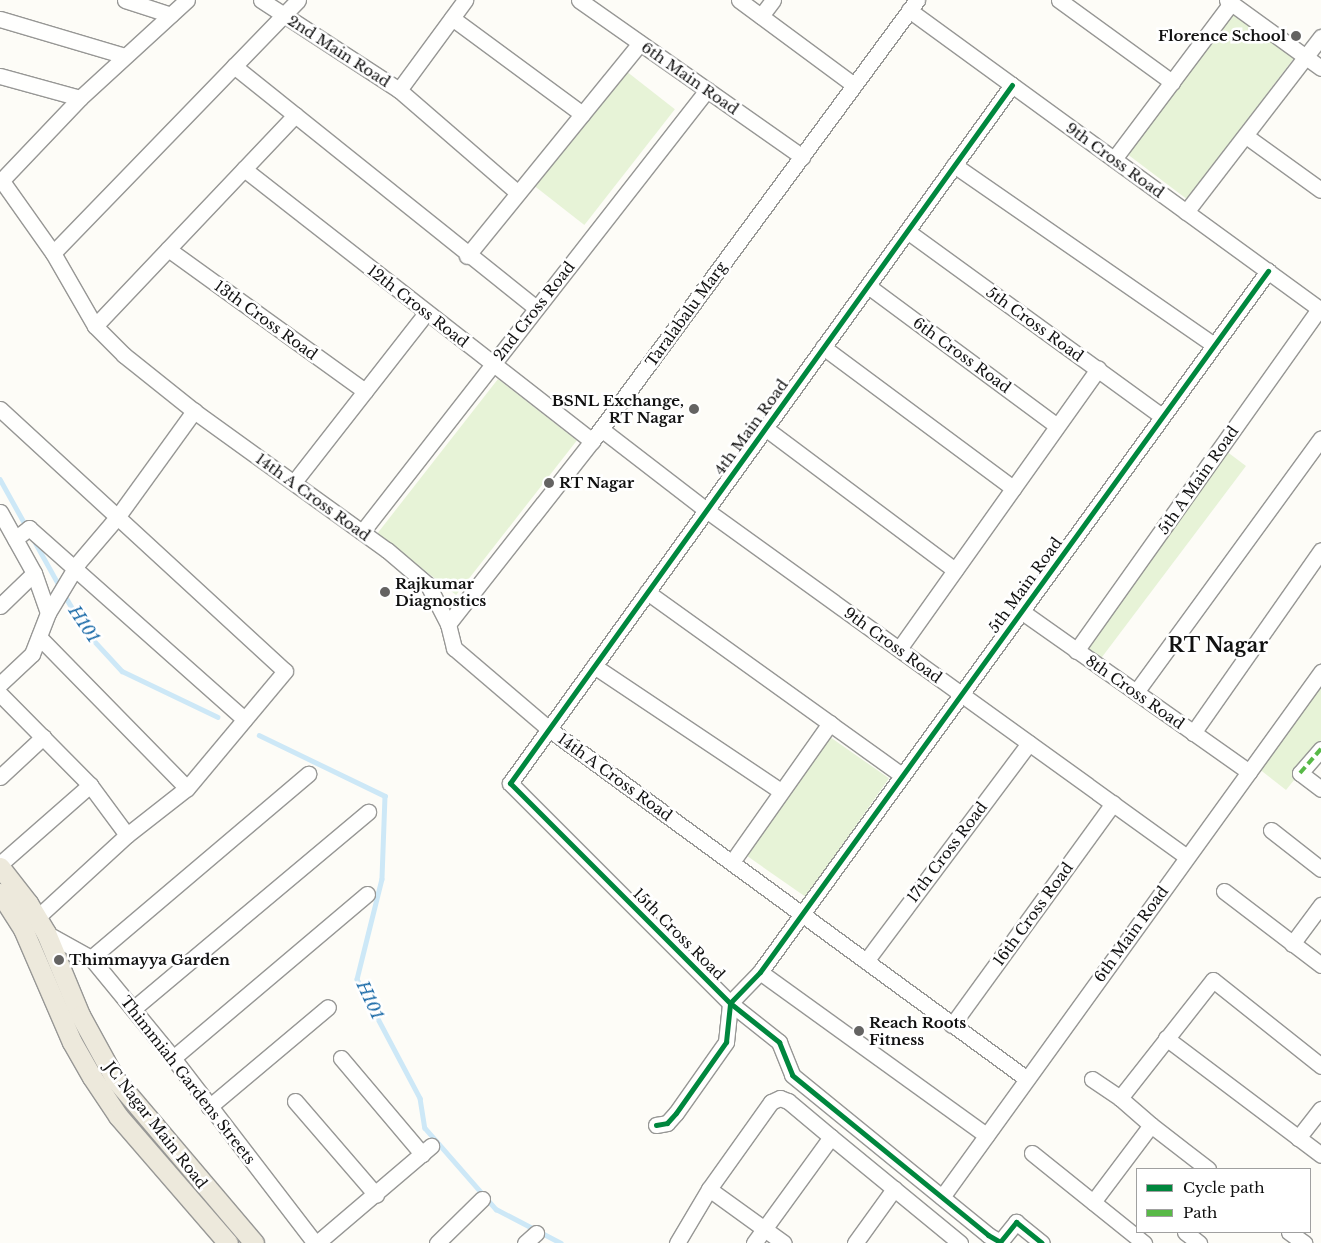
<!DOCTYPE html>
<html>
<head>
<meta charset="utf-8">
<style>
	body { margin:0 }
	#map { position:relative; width:1321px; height:1243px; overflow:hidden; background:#fdfcf7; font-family:"Libre Baskerville",serif }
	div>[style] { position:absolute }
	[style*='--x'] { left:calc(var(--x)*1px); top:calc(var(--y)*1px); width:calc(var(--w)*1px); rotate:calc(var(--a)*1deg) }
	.green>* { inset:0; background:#e7f3d7; transform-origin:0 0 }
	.stream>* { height:4.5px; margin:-2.25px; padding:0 2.25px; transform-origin:2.25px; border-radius:2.25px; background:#cde8f7 }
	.roads { filter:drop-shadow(1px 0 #979795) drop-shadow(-1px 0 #979795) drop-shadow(0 1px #979795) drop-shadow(0 -1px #979795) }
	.minor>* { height:15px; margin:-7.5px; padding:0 7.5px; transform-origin:7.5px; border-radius:7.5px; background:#fffffe }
	.major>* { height:19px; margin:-9.5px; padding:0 9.5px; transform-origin:9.5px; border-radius:9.5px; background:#ede9dc }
	.quiet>* { height:4px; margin-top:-2px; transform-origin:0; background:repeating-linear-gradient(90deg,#58b947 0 8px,transparent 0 12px) }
	.cycleway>* { height:5px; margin:-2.5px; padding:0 2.5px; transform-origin:2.5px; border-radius:2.5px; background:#00873e }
	.dots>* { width:14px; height:14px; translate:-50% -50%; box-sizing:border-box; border:2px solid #fff; border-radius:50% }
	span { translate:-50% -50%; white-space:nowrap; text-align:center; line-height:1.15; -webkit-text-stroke:5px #fff; paint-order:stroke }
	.poi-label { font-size:15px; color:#111; font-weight:700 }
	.right { translate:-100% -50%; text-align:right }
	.left { translate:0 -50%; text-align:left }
	.street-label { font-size:15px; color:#111 }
	.water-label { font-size:16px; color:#1768a6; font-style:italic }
	.district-label { font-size:20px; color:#111; font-weight:700 }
	.legend { position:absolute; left:1136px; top:1168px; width:175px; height:65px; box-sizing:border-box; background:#fff; border:1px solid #a0a0a0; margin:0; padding:6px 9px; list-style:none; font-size:15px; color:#111 }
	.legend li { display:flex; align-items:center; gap:10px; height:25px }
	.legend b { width:25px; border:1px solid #a0a0a0 }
</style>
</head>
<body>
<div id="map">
	<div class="green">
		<div style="left:1234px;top:13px;width:75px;height:177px;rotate:37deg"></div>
		<div style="left:626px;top:71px;width:62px;height:147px;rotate:38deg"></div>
		<div style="left:498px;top:379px;width:100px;height:196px;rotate:38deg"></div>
		<div style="left:1226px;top:451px;width:25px;height:246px;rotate:37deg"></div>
		<div style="clip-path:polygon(1321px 682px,1321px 747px,1286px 790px,1254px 765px)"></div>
		<div style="left:830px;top:737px;width:72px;height:145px;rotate:35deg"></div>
	</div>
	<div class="stream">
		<div style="--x:0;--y:479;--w:54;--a:61"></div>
		<div style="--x:35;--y:542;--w:51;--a:60.9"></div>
		<div style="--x:64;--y:594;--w:44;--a:59.9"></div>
		<div style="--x:86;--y:632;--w:53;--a:47.3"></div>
		<div style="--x:122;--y:671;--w:106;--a:25.6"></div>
		<div style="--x:259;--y:735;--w:140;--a:25.8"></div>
		<div style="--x:385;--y:796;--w:83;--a:92.1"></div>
		<div style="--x:382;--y:879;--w:103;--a:104"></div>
		<div style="--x:357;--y:979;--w:135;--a:62.1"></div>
		<div style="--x:420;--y:1098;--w:30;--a:81"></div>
		<div style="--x:425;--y:1128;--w:108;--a:48.8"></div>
		<div style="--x:496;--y:1209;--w:73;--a:27.6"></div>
	</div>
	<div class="roads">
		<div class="minor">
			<div style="--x:125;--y:0;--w:48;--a:18.1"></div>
			<div style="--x:261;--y:0;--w:165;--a:33.1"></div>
			<div style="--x:399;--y:90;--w:112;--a:-53.7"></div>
			<div style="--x:579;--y:0;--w:273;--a:35.1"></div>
			<div style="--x:739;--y:0;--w:143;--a:36.5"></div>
			<div style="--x:1059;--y:0;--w:140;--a:36"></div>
			<div style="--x:1227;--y:0;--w:116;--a:35.9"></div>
			<div style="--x:909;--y:10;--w:510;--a:36.06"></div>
			<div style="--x:761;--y:16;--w:20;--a:-53"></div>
			<div style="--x:452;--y:18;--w:162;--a:36.4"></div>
			<div style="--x:0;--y:19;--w:130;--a:16.5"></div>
			<div style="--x:234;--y:66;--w:387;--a:38.7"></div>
			<div style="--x:0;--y:76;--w:83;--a:15.4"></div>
			<div style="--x:1012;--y:85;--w:860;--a:125.72"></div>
			<div style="--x:510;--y:783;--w:311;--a:45"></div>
			<div style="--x:730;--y:1003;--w:63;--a:38.5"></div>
			<div style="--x:779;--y:1042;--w:35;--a:68"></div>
			<div style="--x:792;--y:1075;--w:253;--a:39.2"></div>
			<div style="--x:988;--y:1235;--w:14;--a:30"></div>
			<div style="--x:1000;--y:1242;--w:26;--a:-51"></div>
			<div style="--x:1016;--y:1222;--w:33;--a:39"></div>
			<div style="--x:399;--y:90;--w:157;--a:40.9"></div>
			<div style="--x:1246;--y:136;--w:92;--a:35.8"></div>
			<div style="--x:1114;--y:159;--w:195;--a:-53.1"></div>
			<div style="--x:954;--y:165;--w:316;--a:34.7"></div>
			<div style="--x:244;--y:169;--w:442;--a:38"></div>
			<div style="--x:2;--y:181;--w:88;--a:54.7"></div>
			<div style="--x:53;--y:253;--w:84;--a:60.1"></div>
			<div style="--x:95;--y:326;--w:41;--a:45"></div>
			<div style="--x:124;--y:355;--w:90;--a:38.7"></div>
			<div style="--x:194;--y:411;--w:238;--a:35.8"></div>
			<div style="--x:387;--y:550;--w:54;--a:40.5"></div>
			<div style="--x:428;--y:585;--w:44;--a:62.9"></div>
			<div style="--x:448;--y:624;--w:25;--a:76"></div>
			<div style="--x:454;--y:648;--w:125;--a:40.5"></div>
			<div style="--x:549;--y:729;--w:592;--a:36.21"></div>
			<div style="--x:0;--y:182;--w:116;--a:-46.4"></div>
			<div style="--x:80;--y:98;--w:145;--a:-42.5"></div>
			<div style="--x:1186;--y:212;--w:221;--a:-52.4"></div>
			<div style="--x:907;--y:231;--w:315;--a:36"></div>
			<div style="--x:168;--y:249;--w:243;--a:35.8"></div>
			<div style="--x:53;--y:253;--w:352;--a:-45.9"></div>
			<div style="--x:467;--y:256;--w:274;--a:-50.9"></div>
			<div style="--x:868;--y:286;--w:234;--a:36.5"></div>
			<div style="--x:95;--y:326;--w:291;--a:-46.5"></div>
			<div style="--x:823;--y:347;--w:237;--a:36.6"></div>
			<div style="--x:0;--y:409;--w:387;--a:42.6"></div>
			<div style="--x:285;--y:671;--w:153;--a:129.9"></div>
			<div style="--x:187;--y:788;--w:76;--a:141.9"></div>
			<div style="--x:127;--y:835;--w:132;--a:137.5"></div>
			<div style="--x:765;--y:428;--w:237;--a:36.8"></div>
			<div style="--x:601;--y:429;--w:133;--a:37.6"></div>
			<div style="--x:706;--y:510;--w:593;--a:35.81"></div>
			<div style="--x:294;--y:482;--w:214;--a:-52"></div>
			<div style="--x:0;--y:512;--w:70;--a:60.9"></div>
			<div style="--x:34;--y:573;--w:42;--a:70.7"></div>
			<div style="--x:48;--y:613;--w:44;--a:111.3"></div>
			<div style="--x:32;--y:654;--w:44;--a:136.8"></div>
			<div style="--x:362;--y:532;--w:561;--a:-52.03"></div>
			<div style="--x:15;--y:539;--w:18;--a:-38"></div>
			<div style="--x:29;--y:528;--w:288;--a:41.6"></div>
			<div style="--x:647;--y:592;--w:314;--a:35.7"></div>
			<div style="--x:0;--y:606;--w:47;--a:-44.1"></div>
			<div style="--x:1021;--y:611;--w:279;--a:35.2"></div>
			<div style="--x:48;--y:613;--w:58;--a:-59"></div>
			<div style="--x:78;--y:563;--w:62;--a:-49.6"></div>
			<div style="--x:118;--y:516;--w:130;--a:-54.1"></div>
			<div style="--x:448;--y:624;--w:233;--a:-51.8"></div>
			<div style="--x:592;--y:441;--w:548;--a:-53.61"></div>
			<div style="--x:39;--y:637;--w:211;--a:45.6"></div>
			<div style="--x:899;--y:649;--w:344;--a:-54.6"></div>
			<div style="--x:1076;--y:651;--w:420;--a:-54.6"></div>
			<div style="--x:594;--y:666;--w:225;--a:33.8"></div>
			<div style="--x:1136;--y:692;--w:314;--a:-53.9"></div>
			<div style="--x:0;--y:694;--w:128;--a:45.3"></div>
			<div style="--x:90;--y:785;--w:62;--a:53.5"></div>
			<div style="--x:1193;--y:733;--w:223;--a:-55"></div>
			<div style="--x:1321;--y:749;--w:32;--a:131"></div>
			<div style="--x:1300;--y:773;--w:26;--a:37"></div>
			<div style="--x:0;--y:777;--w:59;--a:-42.9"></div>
			<div style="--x:1271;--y:830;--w:63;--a:38"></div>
			<div style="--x:732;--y:862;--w:170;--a:-54.8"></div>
			<div style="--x:0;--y:864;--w:120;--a:-41.3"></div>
			<div style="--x:1224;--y:891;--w:122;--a:37.3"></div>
			<div style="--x:46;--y:933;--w:51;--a:29.1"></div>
			<div style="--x:91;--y:958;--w:129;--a:50.6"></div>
			<div style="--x:173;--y:1058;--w:233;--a:52.5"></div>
			<div style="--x:1292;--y:944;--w:49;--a:-53.4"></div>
			<div style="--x:91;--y:958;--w:285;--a:-40.3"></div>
			<div style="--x:866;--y:961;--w:272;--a:-53.2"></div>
			<div style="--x:760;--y:972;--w:279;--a:35.8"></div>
			<div style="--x:133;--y:1009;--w:307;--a:-40"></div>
			<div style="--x:952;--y:1025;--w:274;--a:-54"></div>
			<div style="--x:1166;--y:1038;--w:194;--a:37"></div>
			<div style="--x:173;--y:1058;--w:254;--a:-40.2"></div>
			<div style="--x:341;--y:1058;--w:126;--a:49.8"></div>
			<div style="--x:1092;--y:1079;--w:34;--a:34"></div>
			<div style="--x:295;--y:1101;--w:124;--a:49.2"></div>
			<div style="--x:209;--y:1107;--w:155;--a:-40"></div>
			<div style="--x:656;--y:1125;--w:11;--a:-10"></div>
			<div style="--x:667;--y:1123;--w:13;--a:-48"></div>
			<div style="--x:676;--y:1113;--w:87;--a:-54.8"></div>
			<div style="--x:726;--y:1042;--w:39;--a:-84"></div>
			<div style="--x:730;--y:1003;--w:43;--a:-45.9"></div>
			<div style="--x:760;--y:972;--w:866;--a:-54.07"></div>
			<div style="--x:1151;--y:1125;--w:41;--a:-138.9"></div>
			<div style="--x:1120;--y:1098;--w:150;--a:-51.8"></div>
			<div style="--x:1213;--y:980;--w:138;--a:38.5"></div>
			<div style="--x:1298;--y:1138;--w:37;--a:-52"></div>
			<div style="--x:1032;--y:1153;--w:144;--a:38.8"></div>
			<div style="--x:709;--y:1189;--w:92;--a:35.8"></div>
			<div style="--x:942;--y:1197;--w:648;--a:-54.17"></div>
			<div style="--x:1093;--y:1202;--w:96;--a:-53"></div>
			<div style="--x:1151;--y:1125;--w:72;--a:37.7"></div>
			<div style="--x:1185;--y:1232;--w:18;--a:38"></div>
			<div style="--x:1289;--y:1232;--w:19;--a:36"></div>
			<div style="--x:317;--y:1243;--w:150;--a:-40.4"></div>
			<div style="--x:437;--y:1243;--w:63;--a:-44.4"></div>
			<div style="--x:525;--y:1243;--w:15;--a:-42"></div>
			<div style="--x:677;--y:1243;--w:63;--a:-59.3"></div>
			<div style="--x:709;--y:1189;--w:107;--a:-54.5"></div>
			<div style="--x:771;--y:1102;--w:10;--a:-24"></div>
			<div style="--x:780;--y:1098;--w:9;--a:21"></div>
			<div style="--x:788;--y:1101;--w:56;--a:39.9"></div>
			<div style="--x:754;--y:1243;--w:131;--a:-54"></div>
			<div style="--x:831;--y:1137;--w:167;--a:39.4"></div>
			<div style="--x:855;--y:1243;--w:67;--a:-54.2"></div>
		</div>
		<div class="major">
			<div style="--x:0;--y:867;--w:46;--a:52.1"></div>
			<div style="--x:28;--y:903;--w:35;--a:59"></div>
			<div style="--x:46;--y:933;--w:89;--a:67.5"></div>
			<div style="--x:80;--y:1015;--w:73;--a:61.3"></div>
			<div style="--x:115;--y:1079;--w:215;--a:49.7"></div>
			<div style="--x:0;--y:893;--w:43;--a:57.4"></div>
			<div style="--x:23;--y:929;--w:123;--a:66.6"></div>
			<div style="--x:72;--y:1042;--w:40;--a:60.3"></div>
			<div style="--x:92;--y:1077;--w:47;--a:56.3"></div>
			<div style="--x:118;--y:1116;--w:168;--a:49.1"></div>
		</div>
	</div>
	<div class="quiet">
		<div style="--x:1300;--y:773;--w:32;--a:-49"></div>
	</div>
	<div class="cycleway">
		<div style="--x:1012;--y:85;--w:860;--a:125.72"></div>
		<div style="--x:510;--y:783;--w:311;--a:45"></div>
		<div style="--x:730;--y:1003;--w:63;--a:38.5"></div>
		<div style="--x:779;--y:1042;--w:35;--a:68"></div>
		<div style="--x:792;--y:1075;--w:253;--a:39.2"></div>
		<div style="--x:988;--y:1235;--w:14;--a:30"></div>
		<div style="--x:1000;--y:1242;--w:26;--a:-51"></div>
		<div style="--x:1016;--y:1222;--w:33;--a:39"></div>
		<div style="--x:656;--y:1125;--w:11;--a:-10"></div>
		<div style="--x:667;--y:1123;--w:13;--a:-48"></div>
		<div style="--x:676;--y:1113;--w:87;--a:-54.8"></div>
		<div style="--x:726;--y:1042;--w:39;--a:-84"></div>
		<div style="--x:730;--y:1003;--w:43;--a:-45.9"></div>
		<div style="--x:760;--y:972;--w:866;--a:-54.07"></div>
	</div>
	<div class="dots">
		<div style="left:1296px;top:36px;background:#646362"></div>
		<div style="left:694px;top:409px;background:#646362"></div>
		<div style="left:549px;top:483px;background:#646362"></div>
		<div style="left:385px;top:592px;background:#646362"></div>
		<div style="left:59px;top:960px;background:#646362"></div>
		<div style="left:859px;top:1031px;background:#646362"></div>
	</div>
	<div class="poi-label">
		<span class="right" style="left:1286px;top:36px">Florence School</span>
		<span class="right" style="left:684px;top:409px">BSNL Exchange,<br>RT Nagar</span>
		<span class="left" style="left:559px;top:483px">RT Nagar</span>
		<span class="left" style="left:395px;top:592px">Rajkumar<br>Diagnostics</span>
		<span class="left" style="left:69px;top:960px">Thimmayya Garden</span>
		<span class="left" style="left:869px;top:1031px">Reach Roots<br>Fitness</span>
	</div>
	<div class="street-label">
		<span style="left:339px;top:51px;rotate:33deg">2nd Main Road</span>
		<span style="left:690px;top:78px;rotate:35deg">6th Main Road</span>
		<span style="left:1115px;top:160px;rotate:36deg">9th Cross Road</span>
		<span style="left:418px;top:306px;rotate:38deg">12th Cross Road</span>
		<span style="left:534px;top:311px;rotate:-52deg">2nd Cross Road</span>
		<span style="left:686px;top:314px;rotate:-54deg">Taralabalu Marg</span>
		<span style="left:266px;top:320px;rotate:36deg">13th Cross Road</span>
		<span style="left:1035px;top:324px;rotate:36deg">5th Cross Road</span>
		<span style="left:962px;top:355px;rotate:36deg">6th Cross Road</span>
		<span style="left:751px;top:427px;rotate:-54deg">4th Main Road</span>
		<span style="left:1198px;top:480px;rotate:-55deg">5th A Main Road</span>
		<span style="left:313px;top:497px;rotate:36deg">14th A Cross Road</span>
		<span style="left:1025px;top:585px;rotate:-54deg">5th Main Road</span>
		<span style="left:893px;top:645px;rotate:36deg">9th Cross Road</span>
		<span style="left:1135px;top:692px;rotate:35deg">8th Cross Road</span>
		<span style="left:615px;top:777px;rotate:36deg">14th A Cross Road</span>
		<span style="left:947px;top:852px;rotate:-53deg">17th Cross Road</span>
		<span style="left:1033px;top:914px;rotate:-54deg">16th Cross Road</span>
		<span style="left:679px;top:934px;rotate:45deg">15th Cross Road</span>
		<span style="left:1131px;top:934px;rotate:-54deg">6th Main Road</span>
		<span style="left:188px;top:1080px;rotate:52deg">Thimmiah Gardens Streets</span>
		<span style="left:156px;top:1125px;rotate:52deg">JC Nagar Main Road</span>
	</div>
	<div class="water-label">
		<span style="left:84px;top:624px;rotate:56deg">H101</span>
		<span style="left:370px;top:1000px;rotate:65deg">H101</span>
	</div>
	<div class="district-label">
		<span style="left:1218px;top:645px">RT Nagar</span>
	</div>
	<ul class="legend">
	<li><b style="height:6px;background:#00873e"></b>Cycle path</li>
	<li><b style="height:6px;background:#58b947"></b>Path</li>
	</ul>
</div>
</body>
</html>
